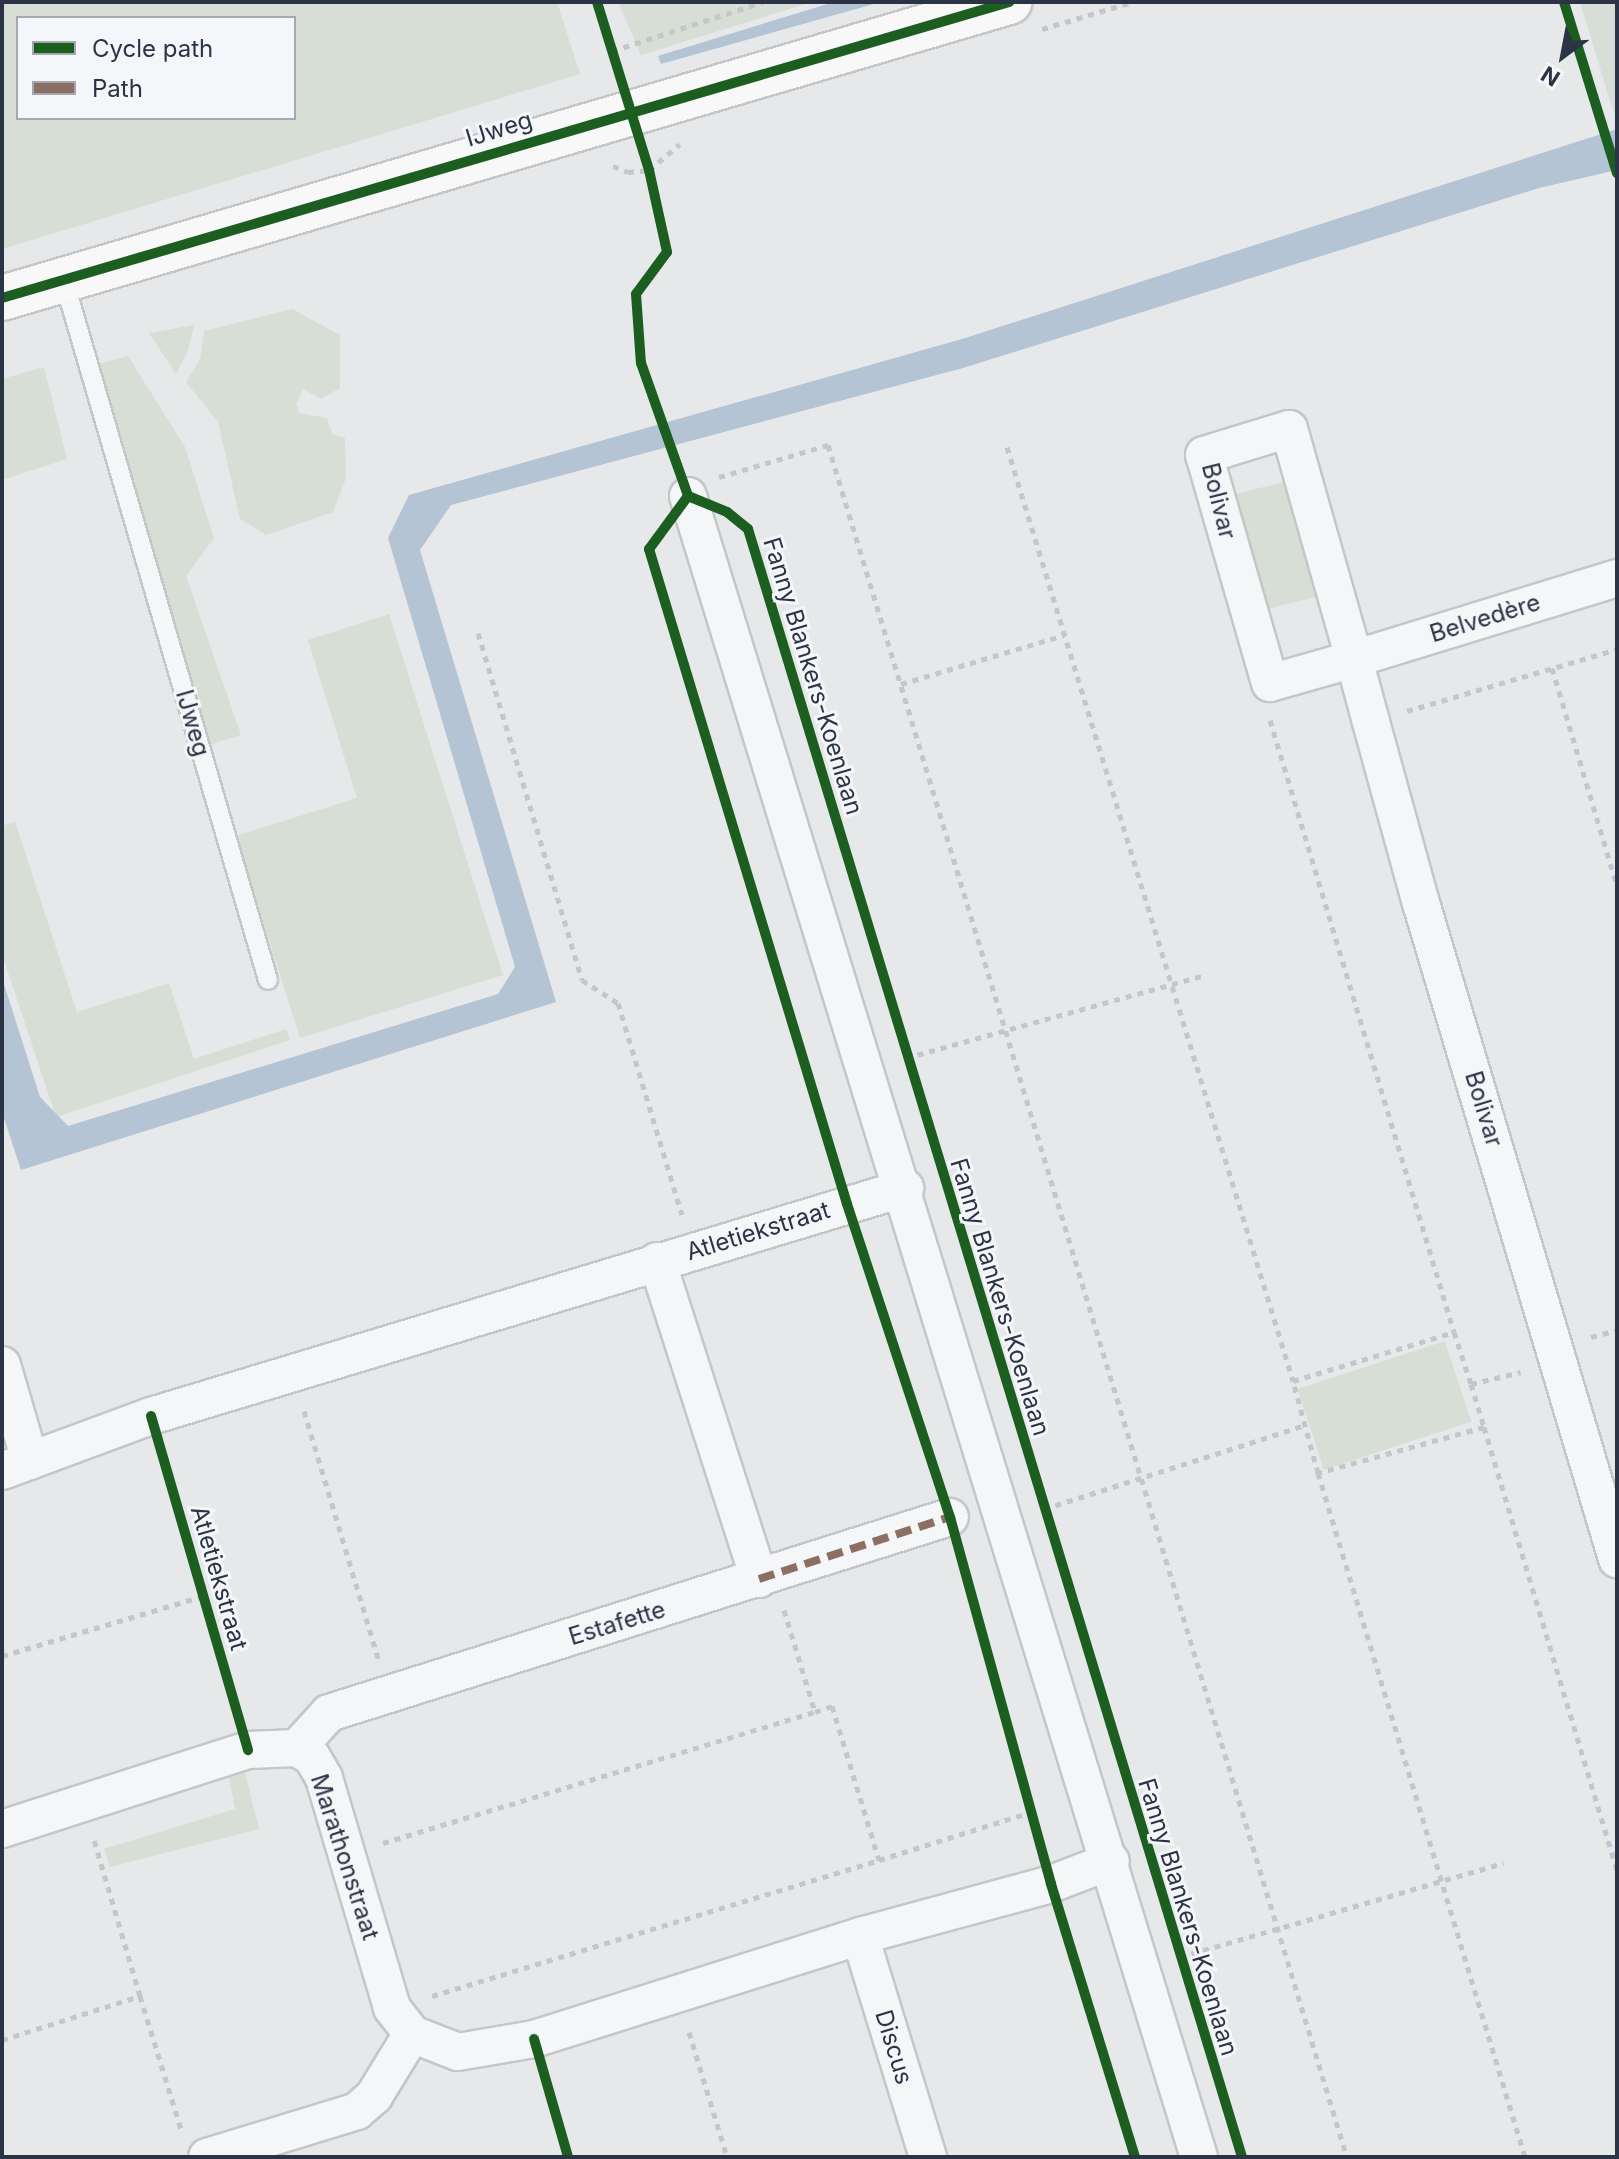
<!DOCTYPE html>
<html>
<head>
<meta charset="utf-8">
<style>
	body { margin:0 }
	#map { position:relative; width:1619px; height:2159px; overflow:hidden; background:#e6e8ea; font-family:Inter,sans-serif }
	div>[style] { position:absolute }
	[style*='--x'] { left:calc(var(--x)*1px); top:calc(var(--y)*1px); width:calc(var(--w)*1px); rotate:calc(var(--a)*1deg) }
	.green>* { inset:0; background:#d6ded6; transform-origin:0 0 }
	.water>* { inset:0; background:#b4c4d5 }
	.path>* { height:5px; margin-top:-2.5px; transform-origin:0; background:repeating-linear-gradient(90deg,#c5c6ca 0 6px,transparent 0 12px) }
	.roads { filter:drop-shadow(2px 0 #c4c6c8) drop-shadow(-2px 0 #c4c6c8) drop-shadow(0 2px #c4c6c8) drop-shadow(0 -2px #c4c6c8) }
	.lane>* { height:18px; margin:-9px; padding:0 9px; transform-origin:9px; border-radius:9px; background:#f5f6f7 }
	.street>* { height:36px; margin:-18px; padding:0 18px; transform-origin:18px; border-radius:18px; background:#f5f6f7 }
	.secondary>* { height:44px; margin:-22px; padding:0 22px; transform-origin:22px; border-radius:22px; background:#f8f8f8 }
	.quiet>* { height:8px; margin-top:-4px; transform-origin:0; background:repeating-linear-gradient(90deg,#8d6e63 0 16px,transparent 0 24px) }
	.cycleway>* { height:10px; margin:-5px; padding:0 5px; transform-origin:5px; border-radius:5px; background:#1b5e20 }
	span { translate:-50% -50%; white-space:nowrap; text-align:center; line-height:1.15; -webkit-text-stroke:6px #f4f6f9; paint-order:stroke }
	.street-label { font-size:24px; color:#2b3445 }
	.frame { position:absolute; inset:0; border:4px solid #2b3445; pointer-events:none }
	.legend { position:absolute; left:16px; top:16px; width:280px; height:104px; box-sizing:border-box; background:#f4f6f9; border:2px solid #a4a8b1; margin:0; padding:10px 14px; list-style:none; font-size:24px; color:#2b3445 }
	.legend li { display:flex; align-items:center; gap:16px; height:40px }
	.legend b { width:40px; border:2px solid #a4a8b1 }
	.north { position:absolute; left:1523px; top:16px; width:80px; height:80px; -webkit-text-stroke:6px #f4f6f9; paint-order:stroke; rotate:212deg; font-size:22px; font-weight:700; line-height:32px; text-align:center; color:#2b3445 }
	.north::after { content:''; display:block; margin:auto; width:28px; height:36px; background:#2b3445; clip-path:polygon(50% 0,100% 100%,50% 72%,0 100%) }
</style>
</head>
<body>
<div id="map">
	<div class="green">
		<div style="clip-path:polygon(evenodd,2px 2px,557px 2px,580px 74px,2px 249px,2px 2px,294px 18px,294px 118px,18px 118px,18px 18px,294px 18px)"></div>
		<div style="clip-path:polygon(618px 2px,812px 2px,641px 55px)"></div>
		<div style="clip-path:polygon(1580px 2px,1617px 2px,1617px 120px,1610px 101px)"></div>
		<div style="clip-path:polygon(292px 309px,340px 335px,340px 388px,321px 399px,303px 389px,296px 404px,299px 413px,327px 418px,332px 434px,345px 438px,346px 478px,333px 512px,266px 535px,240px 519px,218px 422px,186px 382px,200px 359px,204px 331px)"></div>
		<div style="clip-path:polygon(194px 325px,188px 351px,176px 374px,149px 333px)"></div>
		<div style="clip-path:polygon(128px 356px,185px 447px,214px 538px,186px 576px,241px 735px,208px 745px,95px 365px)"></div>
		<div style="clip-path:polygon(44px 367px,67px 459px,2px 480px,2px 379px)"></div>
		<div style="left:1296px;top:479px;width:119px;height:61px;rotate:76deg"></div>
		<div style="clip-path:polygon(389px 614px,503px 975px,300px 1038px,236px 836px,357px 798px,308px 640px)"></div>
		<div style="clip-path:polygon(15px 822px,77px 1012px,169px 983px,194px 1059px,286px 1029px,290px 1040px,56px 1117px,2px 954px,2px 826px)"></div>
		<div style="left:1445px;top:1341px;width:85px;height:155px;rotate:72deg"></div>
		<div style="clip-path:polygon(245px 1773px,259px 1829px,110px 1867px,104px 1849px,235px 1809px,229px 1777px)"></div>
	</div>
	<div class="water">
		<div style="clip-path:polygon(834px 2px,881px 2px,661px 64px,658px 56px)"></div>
		<div style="clip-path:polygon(1617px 129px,1617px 170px,1539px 188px,963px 368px,451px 505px,420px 550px,556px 1002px,21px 1170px,2px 1112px,2px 978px,40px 1097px,68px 1126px,498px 994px,515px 967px,388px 538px,409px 495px,962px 339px)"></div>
	</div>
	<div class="path">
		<div style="--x:1042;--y:29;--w:94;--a:-16.7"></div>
		<div style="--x:612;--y:51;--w:159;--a:-18"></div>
		<div style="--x:613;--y:166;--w:16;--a:22"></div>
		<div style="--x:628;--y:172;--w:21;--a:-5"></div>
		<div style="--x:649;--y:170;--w:40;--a:-40"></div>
		<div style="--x:1007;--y:447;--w:977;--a:72.97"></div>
		<div style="--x:719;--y:477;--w:114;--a:-16.4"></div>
		<div style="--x:828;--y:445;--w:1789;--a:73.14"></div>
		<div style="--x:478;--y:633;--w:362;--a:73.3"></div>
		<div style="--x:582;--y:980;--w:43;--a:32.6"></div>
		<div style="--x:618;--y:1003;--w:221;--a:73.2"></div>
		<div style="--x:1552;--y:668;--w:227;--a:73.4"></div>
		<div style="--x:901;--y:684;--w:170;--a:-16.7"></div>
		<div style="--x:1407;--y:711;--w:219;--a:-16.4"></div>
		<div style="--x:1270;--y:720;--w:639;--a:73.27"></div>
		<div style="--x:906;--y:1058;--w:310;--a:-15.5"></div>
		<div style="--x:1591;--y:1337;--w:27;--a:-15"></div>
		<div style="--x:1471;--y:1384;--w:45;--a:73.2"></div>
		<div style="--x:1484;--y:1427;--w:172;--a:164.5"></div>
		<div style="--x:1318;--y:1473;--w:95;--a:-105.2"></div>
		<div style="--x:1293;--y:1381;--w:168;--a:-16.9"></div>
		<div style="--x:1454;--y:1332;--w:55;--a:71.9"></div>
		<div style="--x:1471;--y:1384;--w:51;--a:-13.5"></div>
		<div style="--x:304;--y:1411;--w:258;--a:73.3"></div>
		<div style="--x:1484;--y:1427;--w:463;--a:73.3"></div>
		<div style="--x:1318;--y:1473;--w:715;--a:73.16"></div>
		<div style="--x:1044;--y:1509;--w:274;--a:-17.8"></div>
		<div style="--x:784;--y:1610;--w:107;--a:73.1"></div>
		<div style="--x:815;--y:1712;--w:18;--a:-19"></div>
		<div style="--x:832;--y:1706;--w:161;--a:73"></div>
		<div style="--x:879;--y:1860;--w:159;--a:-17.5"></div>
		<div style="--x:2;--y:1656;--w:210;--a:-16.6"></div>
		<div style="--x:383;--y:1843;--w:451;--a:-16.9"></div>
		<div style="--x:1180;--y:1957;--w:337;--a:-16.2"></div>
		<div style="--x:140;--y:1996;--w:139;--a:72.9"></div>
		<div style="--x:432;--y:1996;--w:467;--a:-16.9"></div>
		<div style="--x:689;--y:2032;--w:131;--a:73.1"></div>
		<div style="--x:2;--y:2040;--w:145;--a:-17.7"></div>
		<div style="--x:140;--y:1996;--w:163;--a:-106.4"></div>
	</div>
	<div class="roads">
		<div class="lane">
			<div style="--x:64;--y:281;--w:728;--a:73.73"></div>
		</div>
		<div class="street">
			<div style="--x:688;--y:496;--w:1738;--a:72.9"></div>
			<div style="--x:1617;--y:578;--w:275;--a:162.9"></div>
			<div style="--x:1354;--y:659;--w:87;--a:164.1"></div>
			<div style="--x:1270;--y:683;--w:237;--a:-106.1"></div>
			<div style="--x:1204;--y:455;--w:89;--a:-17"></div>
			<div style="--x:1289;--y:429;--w:239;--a:74.2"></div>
			<div style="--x:1354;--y:659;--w:65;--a:74.9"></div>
			<div style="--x:1371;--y:722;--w:188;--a:74.6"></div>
			<div style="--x:1421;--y:903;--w:685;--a:73.36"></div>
			<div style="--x:657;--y:1261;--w:334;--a:72.2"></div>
			<div style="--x:2;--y:1365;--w:100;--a:73.7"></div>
			<div style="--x:2;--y:1471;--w:159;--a:-20.3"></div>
			<div style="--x:151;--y:1416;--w:788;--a:-16.82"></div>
			<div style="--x:297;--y:1748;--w:47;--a:-47.6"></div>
			<div style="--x:329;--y:1713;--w:651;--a:-17.52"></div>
			<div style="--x:2;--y:1829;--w:258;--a:-17.8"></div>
			<div style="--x:248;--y:1750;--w:49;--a:-2.3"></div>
			<div style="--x:297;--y:1748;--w:17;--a:31"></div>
			<div style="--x:312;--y:1757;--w:24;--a:60"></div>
			<div style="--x:324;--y:1778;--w:240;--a:73.5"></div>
			<div style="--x:392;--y:2008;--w:33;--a:52"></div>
			<div style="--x:412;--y:2034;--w:49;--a:21.4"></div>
			<div style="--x:458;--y:2052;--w:77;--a:-9.7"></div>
			<div style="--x:534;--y:2039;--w:342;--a:-17.5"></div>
			<div style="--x:860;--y:1936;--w:198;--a:-15.2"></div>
			<div style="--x:1051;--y:1884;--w:64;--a:-21"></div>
			<div style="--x:860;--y:1936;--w:231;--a:72.9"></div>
			<div style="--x:207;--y:2157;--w:157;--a:-17"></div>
			<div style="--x:357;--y:2111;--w:23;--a:-41"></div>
			<div style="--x:374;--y:2096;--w:73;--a:-58.5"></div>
		</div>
		<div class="secondary">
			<div style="--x:2;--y:298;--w:1050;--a:-16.38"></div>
		</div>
	</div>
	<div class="quiet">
		<div style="--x:759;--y:1579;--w:201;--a:-18"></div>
	</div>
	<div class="cycleway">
		<div style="--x:597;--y:2;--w:176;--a:72.8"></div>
		<div style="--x:649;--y:170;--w:84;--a:77.6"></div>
		<div style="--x:667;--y:252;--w:52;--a:126.4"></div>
		<div style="--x:636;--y:294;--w:69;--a:85.9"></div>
		<div style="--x:641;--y:363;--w:141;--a:70.5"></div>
		<div style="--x:1564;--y:2;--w:179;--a:72.8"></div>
		<div style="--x:2;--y:298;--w:1050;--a:-16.38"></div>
		<div style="--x:688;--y:496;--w:42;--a:22.3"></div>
		<div style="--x:727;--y:512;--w:27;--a:39"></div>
		<div style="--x:748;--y:529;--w:1701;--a:73.12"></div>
		<div style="--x:688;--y:496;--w:66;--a:126.3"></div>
		<div style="--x:649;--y:549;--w:684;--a:73.18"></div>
		<div style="--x:847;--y:1204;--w:330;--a:71.8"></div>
		<div style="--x:950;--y:1517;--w:381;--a:74.6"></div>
		<div style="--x:1051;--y:1884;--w:286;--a:72.9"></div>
		<div style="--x:151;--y:1416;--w:348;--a:73.8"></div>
		<div style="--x:534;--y:2039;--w:123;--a:73.9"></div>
	</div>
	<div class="street-label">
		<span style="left:499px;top:129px;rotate:-17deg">IJweg</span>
		<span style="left:1219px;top:501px;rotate:76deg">Bolivar</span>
		<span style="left:1485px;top:618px;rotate:-17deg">Belvedère</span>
		<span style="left:813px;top:676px;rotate:73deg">Fanny Blankers-Koenlaan</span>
		<span style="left:193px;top:723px;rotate:74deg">IJweg</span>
		<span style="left:1484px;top:1109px;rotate:73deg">Bolivar</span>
		<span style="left:758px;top:1231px;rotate:-17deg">Atletiekstraat</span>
		<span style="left:1000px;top:1297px;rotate:73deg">Fanny Blankers-Koenlaan</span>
		<span style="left:219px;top:1578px;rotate:74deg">Atletiekstraat</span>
		<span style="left:617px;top:1623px;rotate:-17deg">Estafette</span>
		<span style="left:345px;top:1857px;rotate:72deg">Marathonstraat</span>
		<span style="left:1188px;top:1917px;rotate:73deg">Fanny Blankers-Koenlaan</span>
		<span style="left:894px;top:2047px;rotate:73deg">Discus</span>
	</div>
	<div class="frame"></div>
	<ul class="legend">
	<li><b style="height:10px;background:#1b5e20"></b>Cycle path</li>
	<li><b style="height:10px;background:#8d6e63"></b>Path</li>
	</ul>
	<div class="north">N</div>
</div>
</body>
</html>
